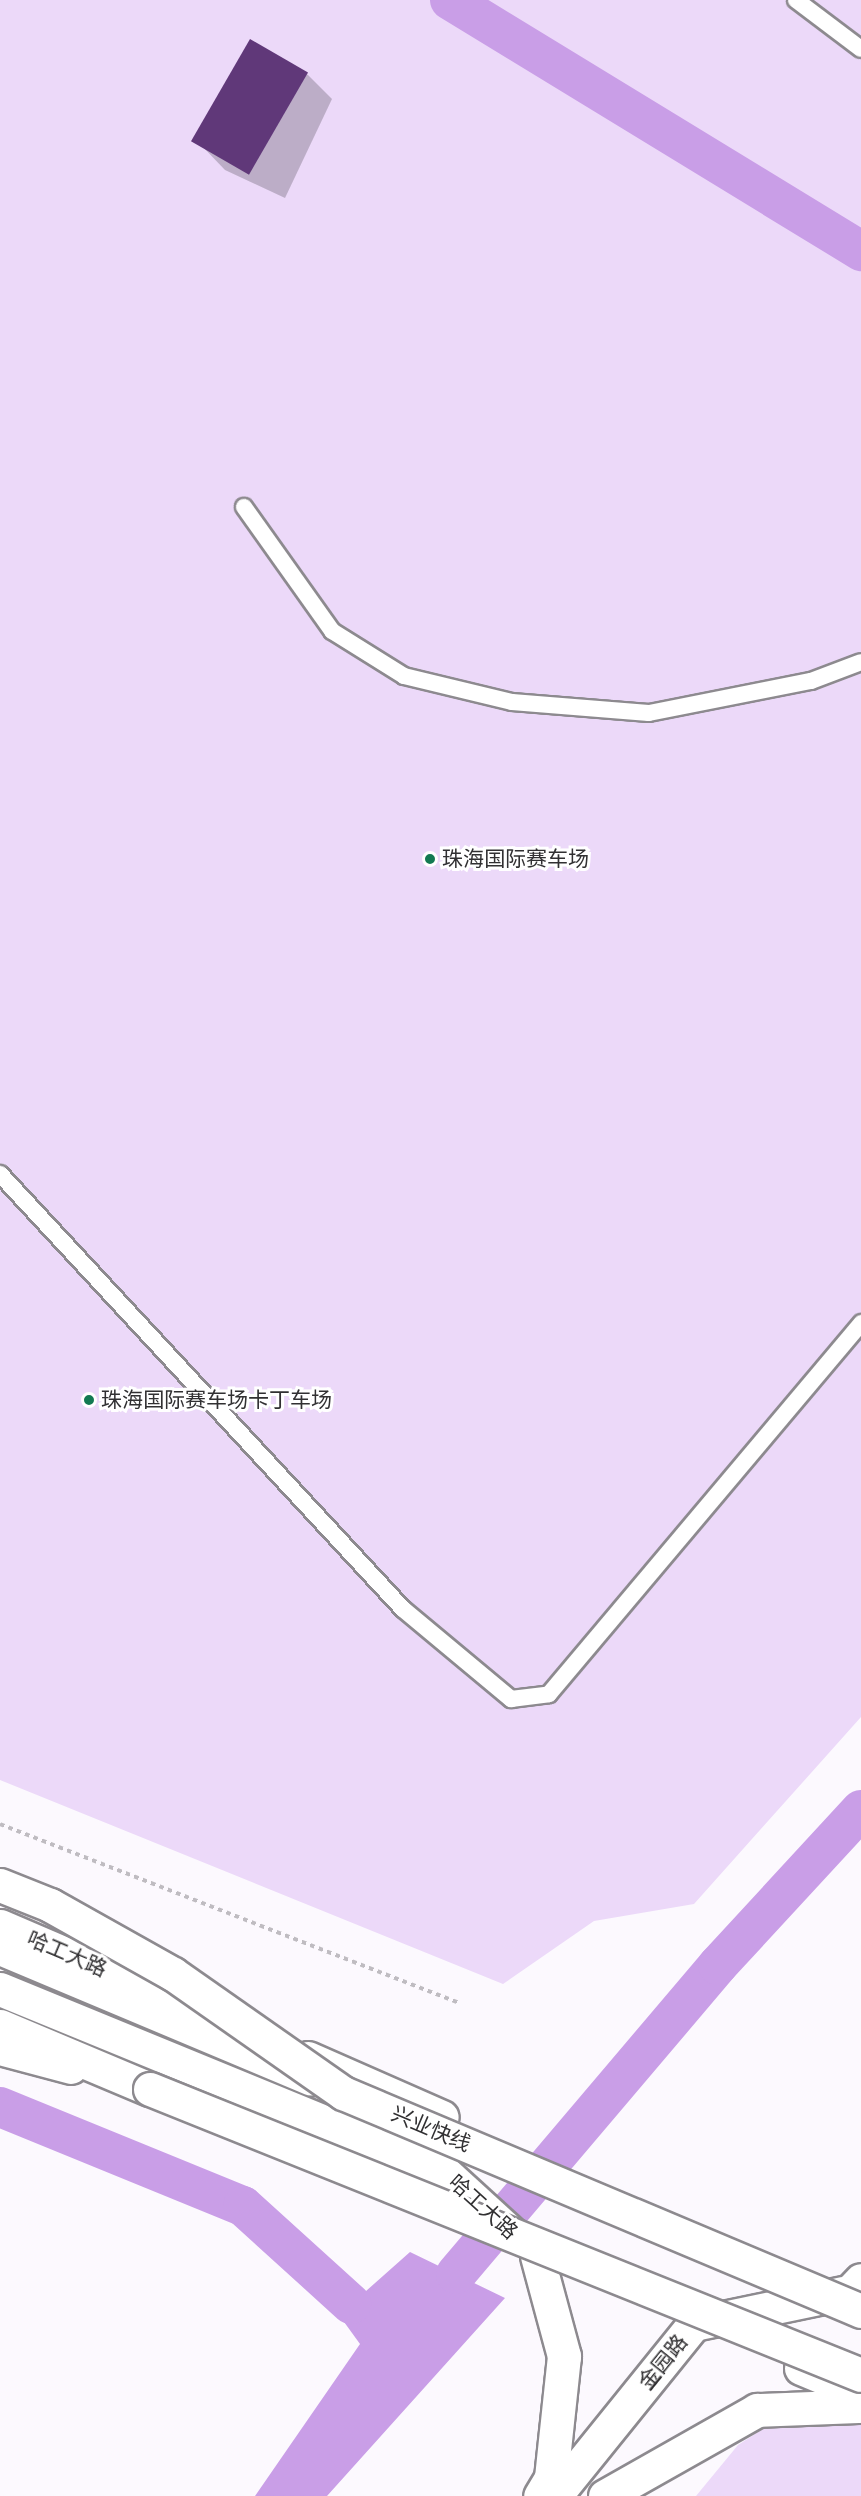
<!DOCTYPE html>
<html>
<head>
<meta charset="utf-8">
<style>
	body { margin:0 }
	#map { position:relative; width:861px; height:2496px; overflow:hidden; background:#fcf9fe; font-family:Signika,"Noto Sans SC",sans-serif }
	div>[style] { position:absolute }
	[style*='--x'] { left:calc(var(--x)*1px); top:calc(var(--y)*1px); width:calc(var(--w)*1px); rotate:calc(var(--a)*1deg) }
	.green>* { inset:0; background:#ecd9f9 }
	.water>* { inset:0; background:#c99ee7 }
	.shadow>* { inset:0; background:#0003 }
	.canal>* { height:40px; margin:-20px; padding:0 20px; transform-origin:20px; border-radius:20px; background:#c99ee7 }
	.building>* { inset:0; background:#603879; transform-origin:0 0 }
	.path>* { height:4px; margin-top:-2px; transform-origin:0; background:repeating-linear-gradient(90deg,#bfbcc1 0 4.5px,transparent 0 9px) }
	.roads { filter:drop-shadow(2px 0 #8d8a8f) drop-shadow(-2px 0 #8d8a8f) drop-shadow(0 2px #8d8a8f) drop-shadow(0 -2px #8d8a8f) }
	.service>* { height:16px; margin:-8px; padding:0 8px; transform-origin:8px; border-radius:8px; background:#fff }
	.minor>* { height:32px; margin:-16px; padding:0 16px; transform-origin:16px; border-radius:16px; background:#fff }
	.tertiary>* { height:33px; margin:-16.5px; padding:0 16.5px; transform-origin:16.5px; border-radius:16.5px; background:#fff }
	.primary>* { height:33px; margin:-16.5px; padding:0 16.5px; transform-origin:16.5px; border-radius:16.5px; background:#fff }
	.trunk>* { height:33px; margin:-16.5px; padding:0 16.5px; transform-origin:16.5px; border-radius:16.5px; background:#fff }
	.bridges { filter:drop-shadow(2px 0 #8d8a8f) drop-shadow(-2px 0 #8d8a8f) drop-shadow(0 2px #8d8a8f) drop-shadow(0 -2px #8d8a8f) }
	.primary-bridge>* { height:33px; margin:-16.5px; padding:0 16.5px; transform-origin:16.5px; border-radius:16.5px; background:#fff }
	.trunk-bridge>* { height:33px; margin:-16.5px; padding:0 16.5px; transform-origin:16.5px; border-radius:16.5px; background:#fff }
	.dots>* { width:16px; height:16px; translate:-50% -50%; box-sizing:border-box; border:3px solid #fff; border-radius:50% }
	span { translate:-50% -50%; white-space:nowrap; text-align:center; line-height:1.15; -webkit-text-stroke:6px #fff; paint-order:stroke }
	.poi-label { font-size:21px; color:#313032 }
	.left { translate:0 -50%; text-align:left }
	.street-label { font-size:21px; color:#313032 }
</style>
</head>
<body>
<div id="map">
	<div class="green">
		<div style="clip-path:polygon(0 0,861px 0,861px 1717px,694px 1904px,594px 1921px,503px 1984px,0 1780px)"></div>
		<div style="clip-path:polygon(820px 2392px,861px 2400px,861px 2496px,696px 2496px,738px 2445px)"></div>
	</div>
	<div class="water">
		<div style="clip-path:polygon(410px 2252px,505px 2298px,327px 2496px,255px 2496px,360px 2344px,339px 2315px)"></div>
	</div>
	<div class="shadow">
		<div style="clip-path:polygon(250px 42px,308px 75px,332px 99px,285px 198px,225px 170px,201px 145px)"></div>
	</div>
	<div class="canal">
		<div style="--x:450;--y:0;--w:482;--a:31.4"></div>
		<div style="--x:0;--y:2107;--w:262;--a:22.2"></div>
		<div style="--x:243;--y:2206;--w:146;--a:42.2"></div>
		<div style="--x:456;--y:2274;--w:405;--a:-49.7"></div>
		<div style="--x:718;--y:1965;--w:211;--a:-47.3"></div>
	</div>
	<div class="building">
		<div style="left:250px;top:39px;width:67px;height:118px;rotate:30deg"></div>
	</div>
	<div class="path">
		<div style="--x:0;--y:1824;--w:492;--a:21.3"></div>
	</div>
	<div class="roads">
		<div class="service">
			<div style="--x:796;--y:0;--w:81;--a:37"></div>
			<div style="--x:244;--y:507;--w:152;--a:54.6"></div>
			<div style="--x:332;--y:631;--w:85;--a:32"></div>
			<div style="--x:404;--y:676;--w:111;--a:13.5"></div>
			<div style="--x:512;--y:702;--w:137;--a:4.6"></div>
			<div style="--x:649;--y:713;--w:165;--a:-11.2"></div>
			<div style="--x:811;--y:681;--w:53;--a:-20.8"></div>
			<div style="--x:0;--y:1174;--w:593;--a:47.19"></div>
			<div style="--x:403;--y:1609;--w:141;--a:39.8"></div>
			<div style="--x:511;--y:1699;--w:38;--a:-7"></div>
			<div style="--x:549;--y:1694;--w:485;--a:-49.9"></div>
		</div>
		<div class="minor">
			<div style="--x:850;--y:2292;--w:16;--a:-47"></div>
		</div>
		<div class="tertiary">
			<div style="--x:0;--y:1926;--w:254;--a:23.2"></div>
			<div style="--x:0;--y:1989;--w:479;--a:22.3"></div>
			<div style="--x:443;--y:2171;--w:92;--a:42.4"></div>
			<div style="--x:308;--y:2058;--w:146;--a:23.8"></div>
			<div style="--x:537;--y:2256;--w:104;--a:74.9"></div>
			<div style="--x:564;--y:2356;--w:123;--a:96.1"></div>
			<div style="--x:551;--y:2478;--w:21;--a:121"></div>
			<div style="--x:801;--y:2368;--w:65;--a:22.6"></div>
			<div style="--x:555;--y:2496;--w:221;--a:-51.1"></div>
			<div style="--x:694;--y:2324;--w:152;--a:-11.8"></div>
			<div style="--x:605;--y:2496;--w:175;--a:-29.5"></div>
			<div style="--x:757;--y:2410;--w:104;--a:-2.2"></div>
		</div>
		<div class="primary">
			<div style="--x:0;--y:2048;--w:73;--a:15"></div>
		</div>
		<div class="trunk">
			<div style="--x:0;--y:1948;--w:337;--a:22.8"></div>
			<div style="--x:0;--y:2026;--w:163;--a:22.8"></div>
		</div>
	</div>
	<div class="bridges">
		<div class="primary-bridge">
			<div style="--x:0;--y:1885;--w:54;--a:21.8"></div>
			<div style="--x:50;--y:1905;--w:141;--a:29.3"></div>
			<div style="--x:173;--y:1974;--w:208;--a:35"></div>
		</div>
		<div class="trunk-bridge">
			<div style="--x:150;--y:2089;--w:766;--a:21.91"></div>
			<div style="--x:343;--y:2093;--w:562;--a:22.82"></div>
		</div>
	</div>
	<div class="dots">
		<div style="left:430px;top:859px;background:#137952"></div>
		<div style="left:89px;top:1400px;background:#137952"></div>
	</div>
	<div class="poi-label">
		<span class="left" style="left:442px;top:859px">珠海国际赛车场</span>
		<span class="left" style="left:101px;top:1400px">珠海国际赛车场卡丁车场</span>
	</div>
	<div class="street-label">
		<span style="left:67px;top:1954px;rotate:23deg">哈工大路</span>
		<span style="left:431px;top:2129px;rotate:23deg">兴业快线</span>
		<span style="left:483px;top:2207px;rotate:42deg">哈工大路</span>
		<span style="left:663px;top:2362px;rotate:-51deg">金园路</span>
	</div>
</div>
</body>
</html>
